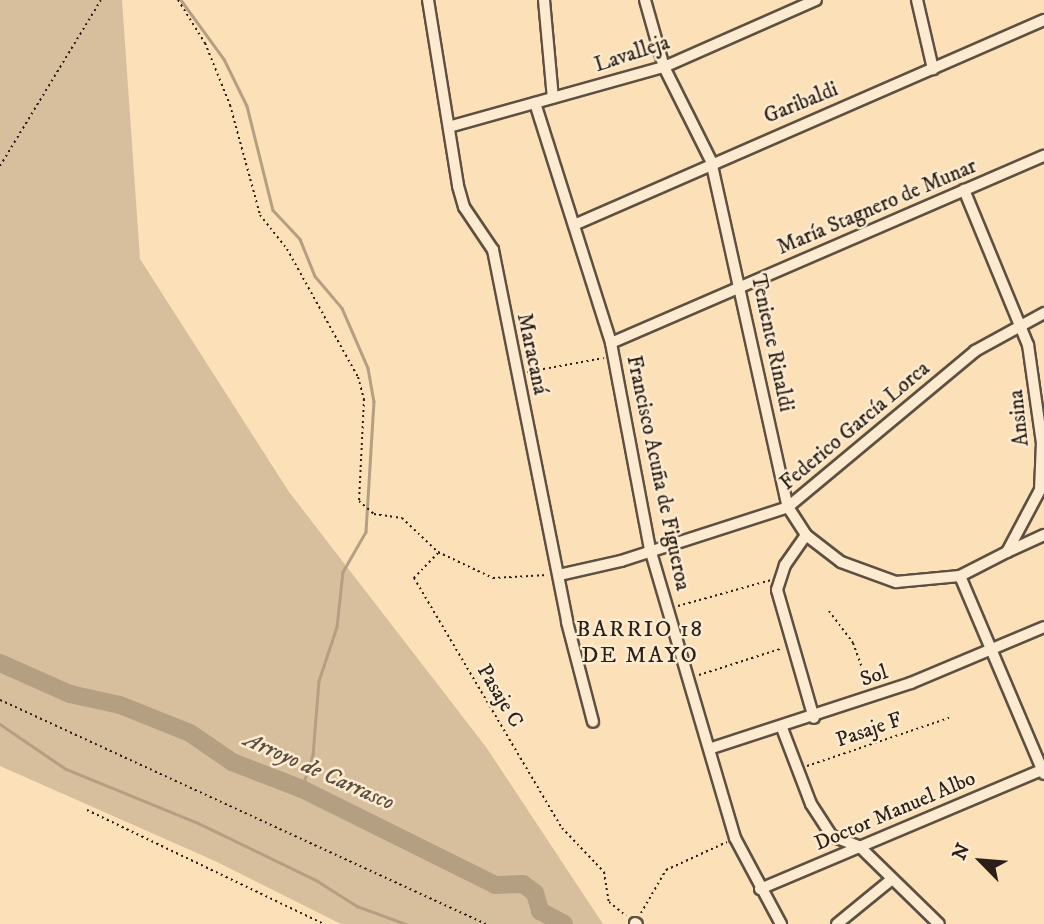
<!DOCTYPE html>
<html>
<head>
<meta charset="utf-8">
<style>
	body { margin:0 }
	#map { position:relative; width:1044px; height:924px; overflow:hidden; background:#fbe0b8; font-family:"IM FELL DW Pica",serif }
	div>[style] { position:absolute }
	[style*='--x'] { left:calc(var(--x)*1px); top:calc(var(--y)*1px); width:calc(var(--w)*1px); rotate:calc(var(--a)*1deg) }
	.green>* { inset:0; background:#d7bf9d }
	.stream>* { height:2.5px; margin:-1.25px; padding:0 1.25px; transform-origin:1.25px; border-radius:1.25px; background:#b49f82 }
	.river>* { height:18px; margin:-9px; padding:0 9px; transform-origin:9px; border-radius:9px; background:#b49f82 }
	.path>* { height:2px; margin-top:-1px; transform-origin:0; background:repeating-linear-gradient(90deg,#2a2019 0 2px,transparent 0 5.5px) }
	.roads { filter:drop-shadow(2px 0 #5e5041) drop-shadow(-2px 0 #5e5041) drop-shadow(0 2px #5e5041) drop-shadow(0 -2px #5e5041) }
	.minor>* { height:10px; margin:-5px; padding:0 5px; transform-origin:5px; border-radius:5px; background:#fcebd1 }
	span { translate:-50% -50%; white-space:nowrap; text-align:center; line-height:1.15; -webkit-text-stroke:5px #fcebd1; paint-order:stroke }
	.street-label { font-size:21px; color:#2a2019 }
	.neighbourhood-label { font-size:23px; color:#2a2019; letter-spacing:2px }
	.water-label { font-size:23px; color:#5a4c3e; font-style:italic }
	.north { position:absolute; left:946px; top:826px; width:70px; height:70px; -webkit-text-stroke:5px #fcebd1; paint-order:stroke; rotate:295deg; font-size:19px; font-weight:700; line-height:28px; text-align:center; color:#2a2019 }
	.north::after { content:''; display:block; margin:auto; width:24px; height:32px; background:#2a2019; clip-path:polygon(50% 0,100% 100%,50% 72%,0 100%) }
</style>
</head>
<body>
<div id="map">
	<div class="green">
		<div style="clip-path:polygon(0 0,122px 0,140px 259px,289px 492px,486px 747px,603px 924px,341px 924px,215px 861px,0 766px)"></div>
	</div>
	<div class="stream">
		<div style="--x:181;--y:0;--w:73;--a:53.9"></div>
		<div style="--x:224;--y:59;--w:52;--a:63.9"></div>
		<div style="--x:247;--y:106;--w:107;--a:76"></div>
		<div style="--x:273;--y:210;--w:40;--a:47"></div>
		<div style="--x:300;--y:239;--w:40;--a:68"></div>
		<div style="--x:315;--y:276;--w:42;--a:49.8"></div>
		<div style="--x:342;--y:308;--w:65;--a:66.6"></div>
		<div style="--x:368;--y:368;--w:34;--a:80"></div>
		<div style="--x:374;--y:401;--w:131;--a:93.5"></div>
		<div style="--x:366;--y:532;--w:46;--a:119.9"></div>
		<div style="--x:343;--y:572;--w:55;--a:96.2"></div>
		<div style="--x:337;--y:627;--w:57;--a:108.4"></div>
		<div style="--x:319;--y:681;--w:74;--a:94.6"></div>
		<div style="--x:313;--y:755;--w:36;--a:108"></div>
		<div style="--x:0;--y:724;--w:80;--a:34.3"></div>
		<div style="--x:66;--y:769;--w:140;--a:22.2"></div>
		<div style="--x:196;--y:822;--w:133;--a:25.8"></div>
		<div style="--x:316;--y:880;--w:49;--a:32.4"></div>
		<div style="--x:357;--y:906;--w:52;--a:20.2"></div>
	</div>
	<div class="river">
		<div style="--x:0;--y:663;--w:77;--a:23.9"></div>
		<div style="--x:70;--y:694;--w:51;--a:12.4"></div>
		<div style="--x:120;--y:705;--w:75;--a:21.8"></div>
		<div style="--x:190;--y:733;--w:51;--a:34.6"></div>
		<div style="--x:232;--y:762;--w:75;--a:21.1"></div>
		<div style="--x:302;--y:789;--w:216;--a:26.4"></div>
		<div style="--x:495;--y:885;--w:28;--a:-2"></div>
		<div style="--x:523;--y:884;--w:15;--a:37"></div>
		<div style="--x:535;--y:893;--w:19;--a:74"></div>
		<div style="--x:540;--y:911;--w:27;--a:28"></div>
	</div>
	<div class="path">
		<div style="--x:178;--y:0;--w:51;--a:57.9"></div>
		<div style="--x:205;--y:43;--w:67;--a:68"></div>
		<div style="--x:230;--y:105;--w:114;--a:74.7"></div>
		<div style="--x:260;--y:215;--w:43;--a:51.5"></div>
		<div style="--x:287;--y:249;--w:146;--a:61"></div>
		<div style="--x:358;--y:377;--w:23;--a:75"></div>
		<div style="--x:364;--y:399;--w:102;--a:92.8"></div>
		<div style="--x:359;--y:501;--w:20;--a:41"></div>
		<div style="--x:374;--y:514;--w:28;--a:8"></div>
		<div style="--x:402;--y:518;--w:50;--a:43.4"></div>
		<div style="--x:438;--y:552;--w:61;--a:25.3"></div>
		<div style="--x:493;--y:578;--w:54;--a:-3.2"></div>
		<div style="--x:0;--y:166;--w:194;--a:-58.7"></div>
		<div style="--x:527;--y:372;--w:78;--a:-10.3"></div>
		<div style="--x:438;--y:553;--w:35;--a:134"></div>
		<div style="--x:414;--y:578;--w:291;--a:59.4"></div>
		<div style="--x:562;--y:828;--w:61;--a:46.3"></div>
		<div style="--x:604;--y:872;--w:30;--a:81"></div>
		<div style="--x:609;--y:902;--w:22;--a:39"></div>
		<div style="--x:678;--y:606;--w:97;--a:-15.6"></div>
		<div style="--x:829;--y:611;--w:40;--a:53"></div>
		<div style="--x:853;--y:643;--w:47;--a:70"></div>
		<div style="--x:699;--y:675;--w:88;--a:-17.8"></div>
		<div style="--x:0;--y:700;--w:535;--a:24.75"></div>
		<div style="--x:807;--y:766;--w:150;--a:-18.7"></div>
		<div style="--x:87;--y:810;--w:263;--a:25.7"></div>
		<div style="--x:641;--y:913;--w:50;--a:-59.8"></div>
		<div style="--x:666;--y:870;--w:67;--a:-24.7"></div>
	</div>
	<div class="roads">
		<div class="minor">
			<div style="--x:428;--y:0;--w:188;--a:80.8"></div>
			<div style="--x:458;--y:186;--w:22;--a:74"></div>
			<div style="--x:464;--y:207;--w:52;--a:56"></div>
			<div style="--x:493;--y:250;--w:379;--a:78.7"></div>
			<div style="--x:567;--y:622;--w:103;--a:75.4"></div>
			<div style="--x:544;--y:0;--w:98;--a:84.8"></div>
			<div style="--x:645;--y:0;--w:70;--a:74.2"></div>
			<div style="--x:664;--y:67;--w:105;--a:63.4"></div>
			<div style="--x:711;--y:161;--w:354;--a:77.5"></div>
			<div style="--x:788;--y:507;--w:33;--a:57"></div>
			<div style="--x:806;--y:535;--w:44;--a:37.6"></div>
			<div style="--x:841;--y:562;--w:59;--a:20"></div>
			<div style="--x:896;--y:582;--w:64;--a:-5.4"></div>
			<div style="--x:960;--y:576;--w:53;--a:-27.1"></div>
			<div style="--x:1007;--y:552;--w:70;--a:-62"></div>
			<div style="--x:1040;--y:490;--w:47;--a:-87.6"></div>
			<div style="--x:1042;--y:443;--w:99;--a:-98.1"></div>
			<div style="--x:1028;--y:345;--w:168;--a:-112.4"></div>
			<div style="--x:917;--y:0;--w:71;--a:76.9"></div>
			<div style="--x:535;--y:103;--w:252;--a:72.4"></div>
			<div style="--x:611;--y:343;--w:210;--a:79.3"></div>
			<div style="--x:650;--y:549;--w:301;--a:73.6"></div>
			<div style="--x:735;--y:838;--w:98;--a:61.9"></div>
			<div style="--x:452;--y:126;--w:220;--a:-15.6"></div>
			<div style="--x:664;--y:67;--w:166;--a:-23.8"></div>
			<div style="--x:574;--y:225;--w:513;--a:-23.57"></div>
			<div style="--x:611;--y:343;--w:472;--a:-23.4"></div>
			<div style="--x:806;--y:535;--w:37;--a:125"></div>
			<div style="--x:785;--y:565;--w:26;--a:108"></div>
			<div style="--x:777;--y:590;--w:133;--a:73.9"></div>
			<div style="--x:1007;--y:552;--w:41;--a:-24.7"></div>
			<div style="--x:559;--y:575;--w:64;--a:-12.7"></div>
			<div style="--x:621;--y:561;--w:176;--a:-17.9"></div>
			<div style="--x:788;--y:507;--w:244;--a:-39.8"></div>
			<div style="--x:975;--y:351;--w:79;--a:-28.8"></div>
			<div style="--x:960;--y:576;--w:215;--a:67"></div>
			<div style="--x:782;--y:728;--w:81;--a:69.1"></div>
			<div style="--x:811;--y:804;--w:38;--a:57"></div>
			<div style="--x:832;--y:836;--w:30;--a:21"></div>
			<div style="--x:860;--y:847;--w:110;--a:44.3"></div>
			<div style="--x:712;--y:748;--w:209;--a:-18.1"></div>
			<div style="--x:911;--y:683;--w:144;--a:-22.8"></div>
			<div style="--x:760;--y:889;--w:308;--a:-22.9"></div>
			<div style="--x:635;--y:923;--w:2;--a:27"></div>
			<div style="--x:837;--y:924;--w:71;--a:-39.3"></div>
		</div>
	</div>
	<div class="street-label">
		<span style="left:632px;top:54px;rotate:-18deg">Lavalleja</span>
		<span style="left:801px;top:103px;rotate:-22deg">Garibaldi</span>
		<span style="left:877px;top:207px;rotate:-23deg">María Stagnero de Munar</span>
		<span style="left:772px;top:343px;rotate:78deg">Teniente Rinaldi</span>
		<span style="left:532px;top:354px;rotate:78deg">Maracaná</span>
		<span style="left:1019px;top:418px;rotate:-96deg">Ansina</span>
		<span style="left:855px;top:426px;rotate:-40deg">Federico García Lorca</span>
		<span style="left:658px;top:473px;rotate:78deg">Francisco Acuña de Figueroa</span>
		<span style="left:874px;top:676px;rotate:-19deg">Sol</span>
		<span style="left:500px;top:696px;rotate:59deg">Pasaje C</span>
		<span style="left:869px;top:730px;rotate:-19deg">Pasaje F</span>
		<span style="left:895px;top:811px;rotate:-23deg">Doctor Manuel Albo</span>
	</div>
	<div class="neighbourhood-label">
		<span style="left:640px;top:643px">BARRIO 18<br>DE MAYO</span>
	</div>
	<div class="water-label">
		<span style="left:319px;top:772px;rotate:24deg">Arroyo de Carrasco</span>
	</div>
	<div class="north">N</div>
</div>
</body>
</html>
